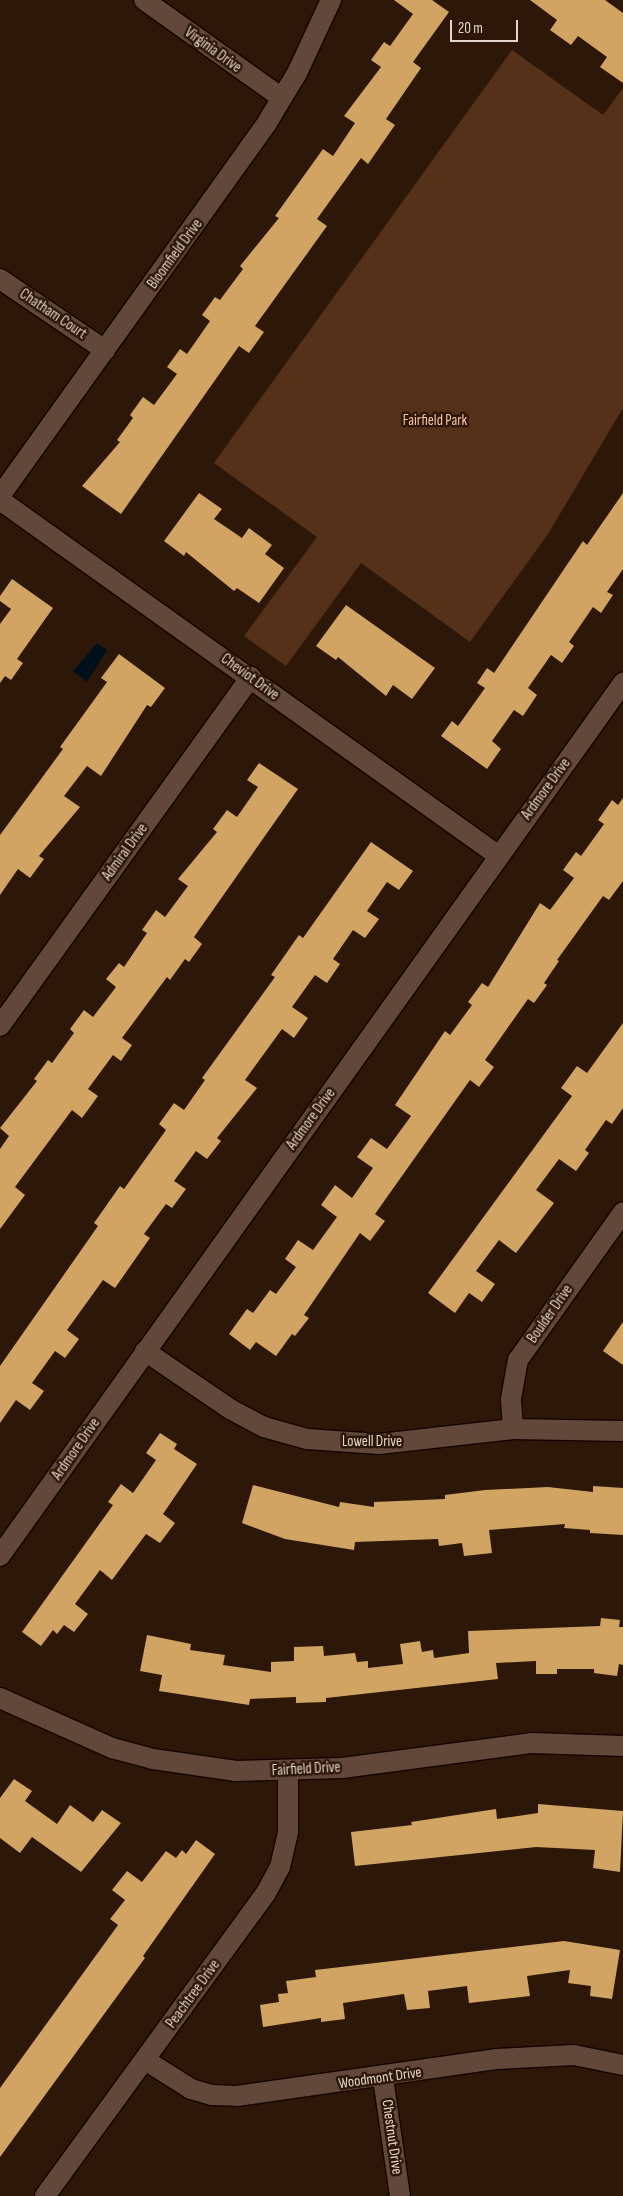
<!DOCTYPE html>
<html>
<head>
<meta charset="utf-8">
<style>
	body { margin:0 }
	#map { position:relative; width:623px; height:2196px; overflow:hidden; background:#2c1709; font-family:"Sofia Sans Condensed",sans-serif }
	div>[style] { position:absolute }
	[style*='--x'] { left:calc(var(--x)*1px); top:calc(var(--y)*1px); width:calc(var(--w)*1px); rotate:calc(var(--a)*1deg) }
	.green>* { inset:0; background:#563119 }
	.water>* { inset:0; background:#00101b }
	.building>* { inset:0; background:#d1a464 }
	.roads { filter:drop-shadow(1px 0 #130300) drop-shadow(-1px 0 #130300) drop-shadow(0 1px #130300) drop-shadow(0 -1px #130300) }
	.street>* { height:20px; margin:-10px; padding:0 10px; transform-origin:10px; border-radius:10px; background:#61483a }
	span { translate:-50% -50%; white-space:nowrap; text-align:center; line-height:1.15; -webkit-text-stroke:5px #2c1709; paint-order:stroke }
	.street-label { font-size:15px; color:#e4d5cd }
	.park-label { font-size:15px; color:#fcc4a4 }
	.scale { position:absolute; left:450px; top:20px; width:68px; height:22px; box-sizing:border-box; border:2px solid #e4d5cd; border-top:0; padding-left:6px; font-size:15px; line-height:18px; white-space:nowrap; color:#e4d5cd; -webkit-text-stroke:4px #2c1709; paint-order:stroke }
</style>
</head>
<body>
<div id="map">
	<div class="green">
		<div style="clip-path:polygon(512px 50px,603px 115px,623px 88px,623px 408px,548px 534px,470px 642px,361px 563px,286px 666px,244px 636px,317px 537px,214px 463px)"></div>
	</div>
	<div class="water">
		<div style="clip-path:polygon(97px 643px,107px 650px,87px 682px,73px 671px)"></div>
	</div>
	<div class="building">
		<div style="clip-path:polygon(394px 0,432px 0,449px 12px,413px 62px,421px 68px,386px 119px,395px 125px,368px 164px,361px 158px,317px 219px,327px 226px,255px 326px,264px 332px,249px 353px,239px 346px,121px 514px,82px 486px,120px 442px,117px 440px,133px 418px,130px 415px,143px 397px,154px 405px,177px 374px,167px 367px,180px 349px,187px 354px,210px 321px,202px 315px,215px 297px,220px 300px,243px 269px,240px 266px,279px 218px,275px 216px,323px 149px,333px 156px,355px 123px,344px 116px,381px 67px,371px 60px,384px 42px,390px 46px,413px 14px)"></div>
		<div style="clip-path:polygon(530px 0,605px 0,623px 13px,623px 83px,600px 67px,607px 57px,578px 36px,571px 45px,550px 30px,557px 20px)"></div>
		<div style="clip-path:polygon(199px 493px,222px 509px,214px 519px,242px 538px,249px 528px,272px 545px,265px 554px,284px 568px,259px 603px,237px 588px,234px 591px,186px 552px,184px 556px,164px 541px)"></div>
		<div style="clip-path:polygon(623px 493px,623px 569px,607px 592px,613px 595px,601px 613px,593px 607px,569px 642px,574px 646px,562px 663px,551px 655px,528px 688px,537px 695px,523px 716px,514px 710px,492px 741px,501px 749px,487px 769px,441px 736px,452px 721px,458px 726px,485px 688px,477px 683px,487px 668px,494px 673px,583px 541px,587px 545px)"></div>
		<div style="clip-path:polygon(12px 579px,53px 608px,17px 659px,23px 663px,11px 680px,5px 676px,0 683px,0 624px,11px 609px,0 601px,0 596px)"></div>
		<div style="clip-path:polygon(346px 605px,435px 668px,412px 699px,393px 685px,386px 696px,338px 657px,336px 660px,316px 646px)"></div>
		<div style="clip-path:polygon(119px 654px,165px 688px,151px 707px,147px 705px,101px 776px,87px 766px,64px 796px,80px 807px,39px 856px,44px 859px,30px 878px,18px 869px,0 895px,0 835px,63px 749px,60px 747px,107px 682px,101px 678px)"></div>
		<div style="clip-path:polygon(259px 763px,298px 789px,194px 937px,202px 944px,189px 962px,185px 959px,170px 980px,167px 977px,122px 1038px,132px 1045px,121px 1061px,113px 1055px,88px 1089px,98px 1096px,82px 1118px,72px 1110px,15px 1187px,25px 1195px,0 1229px,0 1149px,9px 1136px,0 1128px,37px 1081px,34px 1079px,48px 1060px,52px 1063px,74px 1033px,70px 1029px,84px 1010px,93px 1017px,116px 987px,106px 979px,119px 963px,124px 967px,147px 933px,142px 930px,156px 910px,165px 917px,188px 886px,178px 879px,217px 832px,213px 829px,227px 810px,237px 817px,258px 787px,247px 780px)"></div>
		<div style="clip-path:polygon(623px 798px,623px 881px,609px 900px,603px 896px,557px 960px,559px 961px,544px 983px,547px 985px,534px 1003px,528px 999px,485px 1060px,494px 1067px,479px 1087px,470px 1080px,375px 1214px,385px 1221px,370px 1241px,360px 1233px,304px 1315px,309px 1318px,295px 1336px,292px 1334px,276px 1356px,256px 1342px,250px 1350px,229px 1334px,247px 1309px,253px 1313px,270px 1290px,276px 1294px,296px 1267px,285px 1259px,298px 1240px,313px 1250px,337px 1217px,321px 1205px,335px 1185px,352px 1198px,373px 1168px,357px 1157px,371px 1138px,387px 1149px,411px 1116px,395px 1105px,445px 1031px,450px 1035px,472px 1005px,468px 1002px,482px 983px,488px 987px,540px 903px,550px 910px,574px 878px,563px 870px,576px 852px,581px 856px,604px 824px,598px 820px,612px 800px,618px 805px)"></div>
		<div style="clip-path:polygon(371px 842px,413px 871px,399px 890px,387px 882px,367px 911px,379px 919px,365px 938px,353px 930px,333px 959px,340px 964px,327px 983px,315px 975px,292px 1007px,308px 1018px,294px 1038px,282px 1029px,245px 1080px,257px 1088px,217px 1138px,221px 1141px,207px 1159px,196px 1151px,174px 1181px,186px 1189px,172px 1208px,166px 1204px,144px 1234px,150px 1238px,115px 1288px,103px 1280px,67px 1330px,79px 1339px,65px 1358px,55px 1351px,32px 1383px,44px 1391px,30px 1410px,16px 1400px,0 1423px,0 1366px,98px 1226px,94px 1223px,120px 1186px,124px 1189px,166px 1130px,159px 1124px,174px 1103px,184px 1110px,205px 1080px,202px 1078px,275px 977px,271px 975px,299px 935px,303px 938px)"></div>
		<div style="clip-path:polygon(623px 1023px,623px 1108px,612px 1124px,606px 1120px,585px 1150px,589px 1153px,576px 1171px,559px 1159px,536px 1190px,554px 1203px,516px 1253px,499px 1240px,476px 1271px,495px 1284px,482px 1302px,469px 1293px,455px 1313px,428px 1293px,572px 1096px,561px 1088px,577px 1066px,587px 1073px)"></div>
		<div style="clip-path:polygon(623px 1322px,623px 1365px,603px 1351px)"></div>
		<div style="clip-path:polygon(160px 1433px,177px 1444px,174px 1449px,197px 1464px,163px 1514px,175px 1523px,160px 1543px,146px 1534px,112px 1580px,100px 1570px,75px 1604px,88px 1614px,74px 1632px,64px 1625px,57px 1634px,53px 1630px,41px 1646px,22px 1632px,113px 1505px,108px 1502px,121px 1484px,133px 1493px,156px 1460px,146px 1453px)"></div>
		<div style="clip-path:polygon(253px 1485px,339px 1507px,340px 1502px,374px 1507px,374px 1502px,445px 1499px,445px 1495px,485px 1490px,548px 1487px,593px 1492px,593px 1486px,623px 1488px,623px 1535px,590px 1533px,590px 1530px,564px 1528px,565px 1524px,489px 1530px,492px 1553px,464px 1556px,462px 1543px,439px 1546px,438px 1539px,355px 1542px,354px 1550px,285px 1539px,242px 1523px)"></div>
		<div style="clip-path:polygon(601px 1618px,620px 1620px,619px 1627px,623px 1627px,623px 1665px,619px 1664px,617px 1676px,594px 1673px,594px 1669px,557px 1669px,557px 1674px,536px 1674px,536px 1661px,496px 1663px,498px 1679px,326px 1698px,326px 1702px,296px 1703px,296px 1697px,250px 1699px,249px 1705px,159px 1691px,162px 1675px,140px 1671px,147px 1635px,191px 1644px,190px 1650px,225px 1655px,223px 1665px,271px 1672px,271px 1662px,294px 1661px,294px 1647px,323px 1646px,324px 1656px,355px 1653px,357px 1662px,368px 1661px,368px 1668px,403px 1664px,400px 1644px,420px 1641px,422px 1652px,433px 1650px,434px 1658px,469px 1653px,468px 1631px,600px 1626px)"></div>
		<div style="clip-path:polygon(14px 1779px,32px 1791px,25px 1801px,57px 1824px,70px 1805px,93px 1822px,102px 1810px,121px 1823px,81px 1872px,32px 1837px,20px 1853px,0 1838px,0 1798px)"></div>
		<div style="clip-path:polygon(538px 1804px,623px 1811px,620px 1872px,593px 1868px,595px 1850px,536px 1847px,355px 1866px,351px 1832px,412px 1825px,411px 1822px,496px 1809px,497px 1819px,538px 1813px)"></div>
		<div style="clip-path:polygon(196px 1840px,215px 1854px,143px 1956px,145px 1958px,0 2157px,0 2088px,118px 1925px,110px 1919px,125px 1900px,112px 1890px,127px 1871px,142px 1882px,166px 1851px,176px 1858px,182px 1850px,186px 1854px)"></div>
		<div style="clip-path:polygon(564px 1941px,620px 1950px,612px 1999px,590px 1996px,591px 1986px,568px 1983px,570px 1970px,527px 1976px,530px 1996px,469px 2003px,467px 1986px,428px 1991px,430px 2008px,407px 2010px,404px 1994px,343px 2003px,345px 2019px,321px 2022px,321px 2018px,263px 2027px,260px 2005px,279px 2002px,278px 1994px,288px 1993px,286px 1981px,316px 1977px,315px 1970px)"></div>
	</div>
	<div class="roads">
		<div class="street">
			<div style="--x:144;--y:0;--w:169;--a:35.4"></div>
			<div style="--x:0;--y:279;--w:127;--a:34.1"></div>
			<div style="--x:0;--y:496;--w:461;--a:-54.4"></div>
			<div style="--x:268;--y:121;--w:56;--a:-58.9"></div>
			<div style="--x:297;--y:73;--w:81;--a:-65"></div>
			<div style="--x:0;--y:500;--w:613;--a:35.51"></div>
			<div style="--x:0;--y:1026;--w:430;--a:-54.3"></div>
			<div style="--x:145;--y:1351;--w:103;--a:34.3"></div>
			<div style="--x:230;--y:1409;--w:38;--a:28"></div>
			<div style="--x:264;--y:1427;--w:45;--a:15.6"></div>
			<div style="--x:307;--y:1439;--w:72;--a:4"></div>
			<div style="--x:379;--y:1444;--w:135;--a:-6.4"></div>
			<div style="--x:513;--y:1429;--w:110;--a:1"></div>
			<div style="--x:513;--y:1429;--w:30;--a:-94"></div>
			<div style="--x:511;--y:1399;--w:40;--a:-80"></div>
			<div style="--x:518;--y:1360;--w:181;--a:-54.6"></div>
			<div style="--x:0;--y:1556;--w:1073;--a:-54.49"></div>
			<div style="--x:0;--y:1698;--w:123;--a:24.1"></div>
			<div style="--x:112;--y:1748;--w:42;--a:15"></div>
			<div style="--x:153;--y:1759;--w:84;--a:8.2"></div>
			<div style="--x:236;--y:1771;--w:106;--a:-1.6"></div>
			<div style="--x:342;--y:1768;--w:192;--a:-7.5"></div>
			<div style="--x:532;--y:1743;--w:91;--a:1.9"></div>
			<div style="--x:145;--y:2060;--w:54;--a:32.2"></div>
			<div style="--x:191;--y:2089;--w:22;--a:16"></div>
			<div style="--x:212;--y:2095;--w:25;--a:2"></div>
			<div style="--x:237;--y:2096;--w:263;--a:-8.1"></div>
			<div style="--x:497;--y:2059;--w:77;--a:-3"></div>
			<div style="--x:574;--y:2055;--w:50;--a:11.5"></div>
			<div style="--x:383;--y:2078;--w:119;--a:81.8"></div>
			<div style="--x:45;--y:2196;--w:375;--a:-53.9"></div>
			<div style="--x:266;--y:1893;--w:30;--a:-62"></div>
			<div style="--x:280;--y:1867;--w:37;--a:-77"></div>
			<div style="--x:288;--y:1831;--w:60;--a:-90"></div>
		</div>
	</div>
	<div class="street-label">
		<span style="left:213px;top:50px;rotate:36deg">Virginia Drive</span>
		<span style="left:175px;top:254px;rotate:-54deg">Bloomfield Drive</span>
		<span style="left:53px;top:314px;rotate:34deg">Chatham Court</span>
		<span style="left:250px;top:677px;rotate:36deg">Cheviot Drive</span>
		<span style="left:546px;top:789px;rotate:-54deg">Ardmore Drive</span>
		<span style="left:125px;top:852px;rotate:-54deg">Admiral Drive</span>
		<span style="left:311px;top:1119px;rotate:-54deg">Ardmore Drive</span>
		<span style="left:550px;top:1314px;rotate:-55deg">Boulder Drive</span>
		<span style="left:372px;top:1442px">Lowell Drive</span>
		<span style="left:76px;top:1449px;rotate:-55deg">Ardmore Drive</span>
		<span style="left:306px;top:1769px;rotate:-3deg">Fairfield Drive</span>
		<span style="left:193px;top:1994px;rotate:-54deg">Peachtree Drive</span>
		<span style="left:380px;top:2078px;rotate:-8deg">Woodmont Drive</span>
		<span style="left:392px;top:2137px;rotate:82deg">Chestnut Drive</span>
	</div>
	<div class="park-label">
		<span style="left:435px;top:421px">Fairfield Park</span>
	</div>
	<div class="scale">20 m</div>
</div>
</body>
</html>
